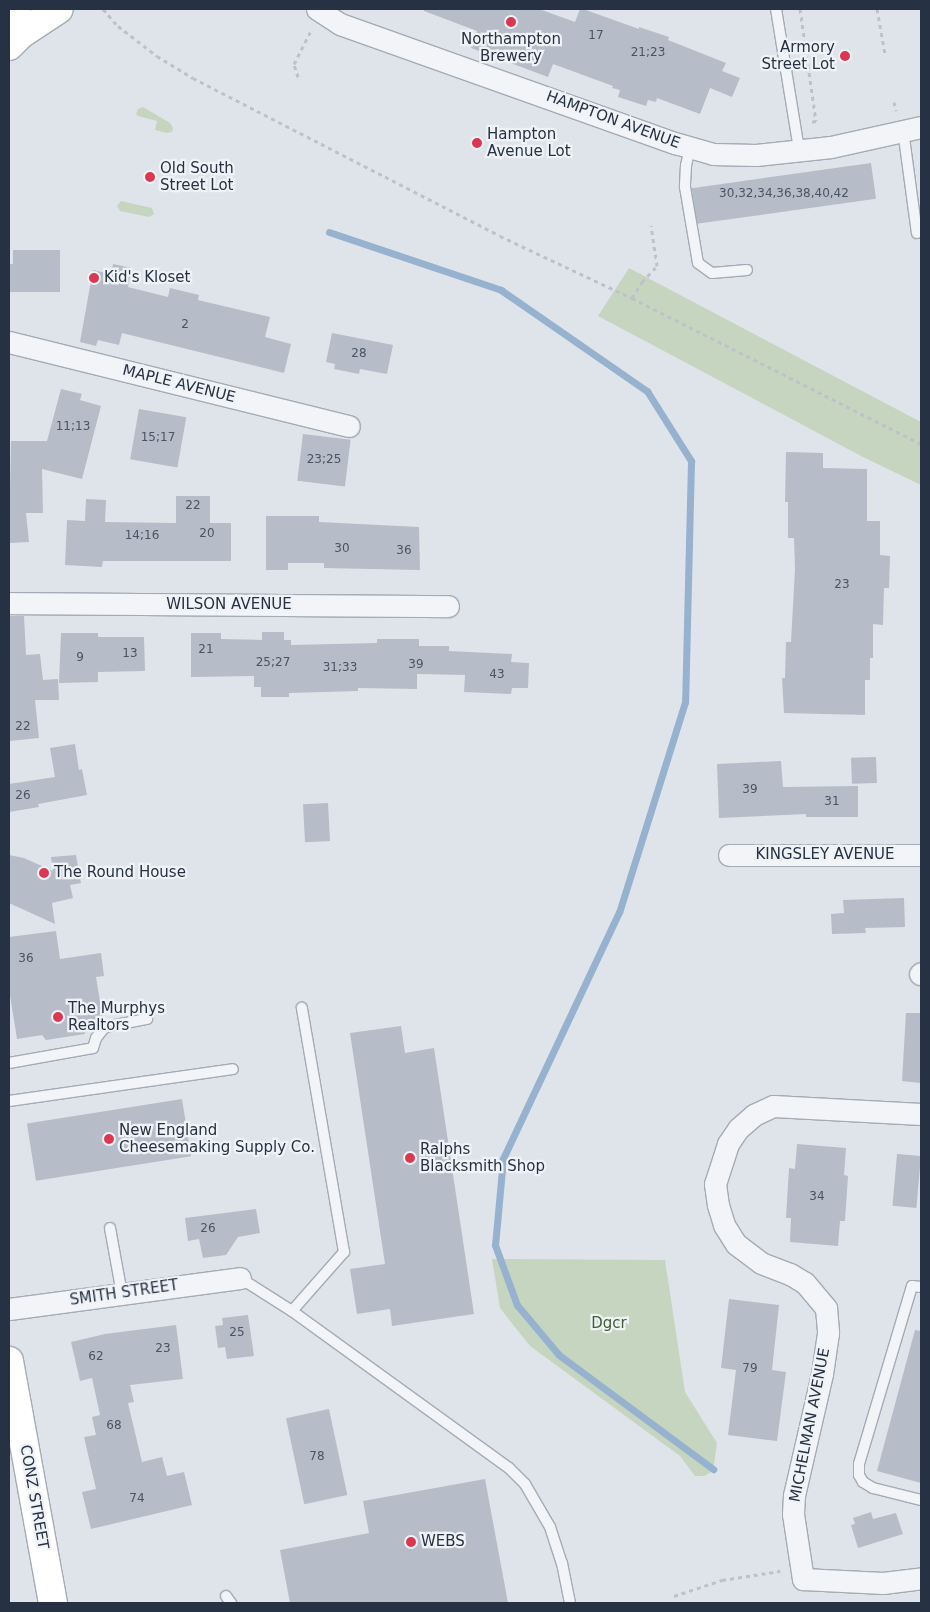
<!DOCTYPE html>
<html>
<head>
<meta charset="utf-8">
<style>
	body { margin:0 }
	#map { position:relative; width:930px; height:1612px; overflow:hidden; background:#dfe4ea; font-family:"DejaVu Sans",sans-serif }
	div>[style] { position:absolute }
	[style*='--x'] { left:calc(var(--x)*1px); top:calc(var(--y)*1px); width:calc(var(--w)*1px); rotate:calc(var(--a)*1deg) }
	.green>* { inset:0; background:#c5d5c0 }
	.stream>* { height:7px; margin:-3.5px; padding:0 3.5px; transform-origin:3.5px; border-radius:3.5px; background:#96b2ce }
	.building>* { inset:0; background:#b6bdc8; transform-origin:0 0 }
	.path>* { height:3px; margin-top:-1.5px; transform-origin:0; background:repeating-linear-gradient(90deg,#bec1c9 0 4px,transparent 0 8px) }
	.roads { filter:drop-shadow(1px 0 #a4abb5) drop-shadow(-1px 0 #a4abb5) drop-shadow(0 1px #a4abb5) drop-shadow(0 -1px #a4abb5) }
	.lane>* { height:10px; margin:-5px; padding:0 5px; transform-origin:5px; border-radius:5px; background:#f3f4f8 }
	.street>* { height:21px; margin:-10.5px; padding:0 10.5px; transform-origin:10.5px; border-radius:10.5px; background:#f3f4f8 }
	.secondary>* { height:28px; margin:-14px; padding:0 14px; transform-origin:14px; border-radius:14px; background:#fff }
	.dots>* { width:14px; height:14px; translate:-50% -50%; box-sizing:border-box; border:2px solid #eff3f7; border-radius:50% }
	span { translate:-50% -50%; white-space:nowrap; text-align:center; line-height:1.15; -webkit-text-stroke:4.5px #eff3f7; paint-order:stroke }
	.number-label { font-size:12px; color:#4a5464 }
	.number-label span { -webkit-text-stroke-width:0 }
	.poi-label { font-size:15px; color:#263143 }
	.right { translate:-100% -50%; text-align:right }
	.left { translate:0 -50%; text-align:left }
	.street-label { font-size:15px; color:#263143 }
	.park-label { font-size:15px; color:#3b6032 }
	.frame { position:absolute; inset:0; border:10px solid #263143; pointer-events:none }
</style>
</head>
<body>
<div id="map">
	<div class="green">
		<div style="clip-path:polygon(143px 107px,170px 123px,173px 128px,172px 132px,167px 133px,155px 130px,157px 121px,138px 116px,136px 114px,138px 109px)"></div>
		<div style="clip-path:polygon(121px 201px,152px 208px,154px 214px,149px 217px,120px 211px,117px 206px)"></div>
		<div style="clip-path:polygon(629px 268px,921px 422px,921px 485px,863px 457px,598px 316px)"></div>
		<div style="clip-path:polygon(492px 1259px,665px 1260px,685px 1392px,717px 1443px,713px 1471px,704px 1476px,695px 1476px,680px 1456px,530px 1346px,500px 1308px)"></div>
	</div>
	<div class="stream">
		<div style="--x:329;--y:232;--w:182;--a:18.6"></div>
		<div style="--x:501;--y:290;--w:178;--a:34.7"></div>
		<div style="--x:647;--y:391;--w:83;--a:57.8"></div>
		<div style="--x:691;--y:461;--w:241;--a:91.4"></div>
		<div style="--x:685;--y:702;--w:220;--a:107.4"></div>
		<div style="--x:619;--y:912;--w:273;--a:115.2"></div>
		<div style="--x:503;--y:1159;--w:86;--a:95.3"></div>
		<div style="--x:495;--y:1245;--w:64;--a:69.9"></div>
		<div style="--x:517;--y:1305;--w:65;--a:50"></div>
		<div style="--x:559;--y:1355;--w:192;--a:36.5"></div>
	</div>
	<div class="building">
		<div style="clip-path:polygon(424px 9px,539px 9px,575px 22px,580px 9px,583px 9px,639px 29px,639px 27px,669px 37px,668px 40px,726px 63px,722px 71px,740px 78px,732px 97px,710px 88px,700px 114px,657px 98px,656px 102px,648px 100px,646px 106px,618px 97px,620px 90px,612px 88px,613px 86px,553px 64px,548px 77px,471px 48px,477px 31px,424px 11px)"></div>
		<div style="left:871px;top:163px;width:36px;height:181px;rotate:82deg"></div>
		<div style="clip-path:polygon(13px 250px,60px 250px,60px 292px,9px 292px,9px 264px,13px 264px)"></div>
		<div style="clip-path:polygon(113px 264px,132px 268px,128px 287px,168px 297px,170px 288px,199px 295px,198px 300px,270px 317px,265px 337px,291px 344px,284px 373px,122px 333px,119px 345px,98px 340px,96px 346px,80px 342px,93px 270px,111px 274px)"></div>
		<div style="clip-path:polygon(332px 333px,393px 345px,387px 374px,360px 369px,359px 374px,334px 369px,335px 364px,326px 362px)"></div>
		<div style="clip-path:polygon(61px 389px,82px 394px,80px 400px,101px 406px,82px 479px,42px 469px,43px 513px,26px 513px,29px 542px,9px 543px,11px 441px,47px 441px)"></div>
		<div style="left:139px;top:409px;width:48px;height:51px;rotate:10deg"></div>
		<div style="left:303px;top:434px;width:48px;height:47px;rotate:7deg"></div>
		<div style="clip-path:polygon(786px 452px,823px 453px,823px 468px,867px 469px,867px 521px,880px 521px,880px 555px,890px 556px,889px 588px,884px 588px,883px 625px,873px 624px,873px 658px,870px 658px,870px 680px,865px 680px,865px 715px,784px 713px,782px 678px,785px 678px,786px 642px,791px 642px,795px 569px,794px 538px,788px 538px,788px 502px,785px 502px)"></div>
		<div style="clip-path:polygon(176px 496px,210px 496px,210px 523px,231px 523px,231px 561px,103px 561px,102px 567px,65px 565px,67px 520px,85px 521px,86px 499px,106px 500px,105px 522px,176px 523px)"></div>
		<div style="clip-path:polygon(266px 516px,319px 516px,319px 522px,419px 527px,420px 570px,324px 568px,324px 563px,288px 563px,288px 570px,266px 570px)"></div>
		<div style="clip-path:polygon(9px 616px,24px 616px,26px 655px,40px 654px,43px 680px,58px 679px,59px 700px,35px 700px,39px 738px,9px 741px)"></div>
		<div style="clip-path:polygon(262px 632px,284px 632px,284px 640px,291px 640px,291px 645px,377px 643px,377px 639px,419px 639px,419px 646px,449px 646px,449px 651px,512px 654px,511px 662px,529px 663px,528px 688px,512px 688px,511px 694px,464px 692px,465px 675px,417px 674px,417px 689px,358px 688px,358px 691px,289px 693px,289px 697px,261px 697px,261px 687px,254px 687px,254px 676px,191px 677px,191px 633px,221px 633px,221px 639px,262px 640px)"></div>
		<div style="clip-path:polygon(61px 633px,98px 633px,98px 637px,144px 637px,145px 671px,98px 672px,98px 682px,59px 683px)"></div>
		<div style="clip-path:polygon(75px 744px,79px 770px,82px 769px,87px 795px,38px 804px,39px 807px,9px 812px,9px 784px,55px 777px,50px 748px)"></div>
		<div style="left:876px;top:757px;width:26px;height:25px;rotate:88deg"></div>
		<div style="clip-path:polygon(781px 761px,783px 787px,858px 786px,858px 817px,806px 817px,806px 814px,719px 818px,717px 764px)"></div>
		<div style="left:328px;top:803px;width:38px;height:25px;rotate:87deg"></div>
		<div style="clip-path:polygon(9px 855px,24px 858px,53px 871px,51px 857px,76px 855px,81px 883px,70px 885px,73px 898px,52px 903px,55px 924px,9px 903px)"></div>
		<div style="clip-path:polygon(904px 898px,905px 927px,865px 928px,866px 933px,832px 934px,831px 914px,844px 913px,843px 900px)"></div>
		<div style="clip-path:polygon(56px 931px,60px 959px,101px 953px,104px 976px,96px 977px,103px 1019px,90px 1020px,91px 1029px,85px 1030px,85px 1034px,46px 1040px,42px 1035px,17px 1039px,9px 989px,9px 937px)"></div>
		<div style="clip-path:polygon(906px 1013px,921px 1013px,921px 1083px,902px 1081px)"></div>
		<div style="clip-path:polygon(401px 1026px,405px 1053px,434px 1048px,474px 1314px,392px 1326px,390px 1309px,357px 1314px,350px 1269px,385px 1264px,350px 1033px)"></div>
		<div style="left:182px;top:1099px;width:58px;height:157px;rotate:81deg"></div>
		<div style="clip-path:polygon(797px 1144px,846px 1148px,844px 1175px,848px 1176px,845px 1221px,840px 1221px,838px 1246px,790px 1242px,791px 1218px,786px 1218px,789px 1168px,795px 1169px)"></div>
		<div style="left:897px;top:1154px;width:24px;height:52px;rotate:5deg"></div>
		<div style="clip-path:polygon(256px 1209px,260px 1233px,238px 1237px,226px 1255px,203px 1258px,199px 1239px,188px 1241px,185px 1218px)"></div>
		<div style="clip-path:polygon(729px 1299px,779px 1305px,772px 1370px,786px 1372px,777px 1441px,728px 1435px,736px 1370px,721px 1368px)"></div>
		<div style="clip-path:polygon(248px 1315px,254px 1356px,227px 1359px,225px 1347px,218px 1348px,215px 1326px,223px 1325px,222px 1318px)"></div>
		<div style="clip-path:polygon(176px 1325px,183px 1379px,130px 1385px,134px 1402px,128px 1403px,142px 1462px,162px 1457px,167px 1476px,184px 1472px,192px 1505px,91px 1529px,82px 1492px,96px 1489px,84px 1437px,96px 1435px,92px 1417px,100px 1415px,92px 1378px,80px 1381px,71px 1342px,105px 1334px)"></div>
		<div style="clip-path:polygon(915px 1330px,921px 1331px,921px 1483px,877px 1471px)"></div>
		<div style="left:329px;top:1409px;width:88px;height:44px;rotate:78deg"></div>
		<div style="clip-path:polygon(485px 1479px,508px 1603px,290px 1603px,280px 1550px,369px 1533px,363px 1501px)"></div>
		<div style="clip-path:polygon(871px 1512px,873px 1519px,896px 1513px,903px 1534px,858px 1548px,851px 1525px,855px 1524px,853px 1518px)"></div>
	</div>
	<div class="path">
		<div style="--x:103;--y:9;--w:23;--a:49"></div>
		<div style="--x:118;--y:26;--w:49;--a:37.6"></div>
		<div style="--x:157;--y:56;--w:42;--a:31.4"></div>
		<div style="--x:193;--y:78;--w:345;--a:27.2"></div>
		<div style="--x:500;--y:236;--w:146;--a:25.2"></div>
		<div style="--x:632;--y:298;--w:324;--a:26.8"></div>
		<div style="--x:800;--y:9;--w:113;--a:81.9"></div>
		<div style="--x:816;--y:121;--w:6;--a:171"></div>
		<div style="--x:877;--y:9;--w:46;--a:79.9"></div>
		<div style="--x:298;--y:77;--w:14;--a:-107"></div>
		<div style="--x:294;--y:64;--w:36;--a:-63"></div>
		<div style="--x:894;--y:102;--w:9;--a:77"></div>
		<div style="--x:920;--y:251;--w:1;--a:0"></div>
		<div style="--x:632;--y:298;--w:19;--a:-58"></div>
		<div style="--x:642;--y:282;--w:22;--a:-47"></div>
		<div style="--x:657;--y:266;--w:41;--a:-98.3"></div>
		<div style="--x:674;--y:1596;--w:51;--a:-18.4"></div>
		<div style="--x:722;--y:1580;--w:59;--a:-8.8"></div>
	</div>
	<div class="roads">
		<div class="lane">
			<div style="--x:776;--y:9;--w:143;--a:80.7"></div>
			<div style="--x:903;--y:130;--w:104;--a:82.3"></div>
			<div style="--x:690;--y:148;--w:17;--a:103"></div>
			<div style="--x:686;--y:165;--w:22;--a:93"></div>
			<div style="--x:685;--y:187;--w:77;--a:80.3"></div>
			<div style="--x:698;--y:263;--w:17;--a:36"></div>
			<div style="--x:712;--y:273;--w:35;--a:-5"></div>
			<div style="--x:9;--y:1063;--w:85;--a:-10.1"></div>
			<div style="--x:93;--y:1048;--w:10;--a:-73"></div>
			<div style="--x:96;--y:1038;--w:14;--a:-51"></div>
			<div style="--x:105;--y:1027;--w:43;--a:-10.8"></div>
			<div style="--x:9;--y:1101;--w:226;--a:-8.1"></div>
			<div style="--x:110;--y:1228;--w:67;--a:79.7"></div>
			<div style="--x:240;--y:1278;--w:62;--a:32.4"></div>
			<div style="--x:292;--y:1311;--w:268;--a:35.9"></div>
			<div style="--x:509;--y:1468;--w:23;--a:45"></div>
			<div style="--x:525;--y:1484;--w:50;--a:59.8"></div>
			<div style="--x:550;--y:1527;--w:38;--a:72"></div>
			<div style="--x:562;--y:1563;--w:41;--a:78.7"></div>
			<div style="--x:921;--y:1287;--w:9;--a:-174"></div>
			<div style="--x:912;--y:1286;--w:186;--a:106.6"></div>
			<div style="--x:859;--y:1464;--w:11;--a:90"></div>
			<div style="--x:859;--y:1475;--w:8;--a:60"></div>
			<div style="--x:863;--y:1482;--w:12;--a:31"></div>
			<div style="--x:873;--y:1488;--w:49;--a:14"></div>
			<div style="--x:292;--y:1311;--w:79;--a:-48.6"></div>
			<div style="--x:344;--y:1252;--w:248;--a:-99.8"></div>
			<div style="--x:226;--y:1596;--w:9;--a:54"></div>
		</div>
		<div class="street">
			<div style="--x:317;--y:9;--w:27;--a:33"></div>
			<div style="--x:340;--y:24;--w:356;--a:19.6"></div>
			<div style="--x:675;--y:143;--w:40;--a:16"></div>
			<div style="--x:713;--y:154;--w:43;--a:1.3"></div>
			<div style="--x:756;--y:155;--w:75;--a:-6.1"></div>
			<div style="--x:831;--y:147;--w:92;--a:-12.5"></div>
			<div style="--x:9;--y:342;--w:350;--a:13.9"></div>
			<div style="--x:9;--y:603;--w:439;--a:0.4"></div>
			<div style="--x:729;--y:855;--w:192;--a:0"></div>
			<div style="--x:920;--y:974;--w:1;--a:-45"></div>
			<div style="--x:921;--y:1114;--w:148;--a:-176.9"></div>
			<div style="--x:773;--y:1106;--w:21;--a:155"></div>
			<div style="--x:754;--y:1115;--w:21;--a:139"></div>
			<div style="--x:738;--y:1129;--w:18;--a:124"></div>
			<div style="--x:728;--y:1144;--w:42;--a:108"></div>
			<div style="--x:715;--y:1184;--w:21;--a:82"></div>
			<div style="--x:718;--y:1205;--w:21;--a:73"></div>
			<div style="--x:724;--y:1225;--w:22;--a:58"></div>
			<div style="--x:736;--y:1244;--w:31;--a:37"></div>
			<div style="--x:761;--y:1263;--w:31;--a:21"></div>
			<div style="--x:790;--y:1274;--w:17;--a:31"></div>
			<div style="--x:805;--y:1283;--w:33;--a:50"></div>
			<div style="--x:826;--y:1308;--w:25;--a:85"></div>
			<div style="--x:828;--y:1333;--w:41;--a:98.3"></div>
			<div style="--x:822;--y:1374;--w:124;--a:103"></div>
			<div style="--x:794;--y:1495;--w:19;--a:93"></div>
			<div style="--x:793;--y:1514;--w:66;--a:81.3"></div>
			<div style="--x:803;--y:1579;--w:80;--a:2.9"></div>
			<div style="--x:883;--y:1583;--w:38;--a:-7"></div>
			<div style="--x:9;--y:1309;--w:233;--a:-7.6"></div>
		</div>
		<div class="secondary">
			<div style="--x:9;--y:15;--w:10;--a:-37"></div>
			<div style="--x:9;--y:46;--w:17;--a:-45"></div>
			<div style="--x:21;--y:34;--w:45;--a:-33.3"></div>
			<div style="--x:9;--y:1361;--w:246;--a:79.7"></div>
		</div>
	</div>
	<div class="dots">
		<div style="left:511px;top:22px;background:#dc3751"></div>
		<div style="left:845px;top:56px;background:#dc3751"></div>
		<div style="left:477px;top:143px;background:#dc3751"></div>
		<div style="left:150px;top:177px;background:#dc3751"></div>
		<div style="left:94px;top:278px;background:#dc3751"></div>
		<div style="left:44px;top:873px;background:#dc3751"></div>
		<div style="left:58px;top:1017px;background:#dc3751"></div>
		<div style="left:109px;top:1139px;background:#dc3751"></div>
		<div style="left:410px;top:1158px;background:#dc3751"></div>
		<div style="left:411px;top:1542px;background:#dc3751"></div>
	</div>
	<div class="number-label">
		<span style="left:596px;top:36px">17</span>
		<span style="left:648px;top:53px">21;23</span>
		<span style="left:784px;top:194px">30,32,34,36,38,40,42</span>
		<span style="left:185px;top:325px">2</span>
		<span style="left:359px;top:354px">28</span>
		<span style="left:73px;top:427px">11;13</span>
		<span style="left:158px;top:438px">15;17</span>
		<span style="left:324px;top:460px">23;25</span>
		<span style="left:193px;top:506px">22</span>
		<span style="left:207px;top:534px">20</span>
		<span style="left:142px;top:536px">14;16</span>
		<span style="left:342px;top:549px">30</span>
		<span style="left:404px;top:551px">36</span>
		<span style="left:842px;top:585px">23</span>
		<span style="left:206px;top:650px">21</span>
		<span style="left:130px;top:654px">13</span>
		<span style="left:80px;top:658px">9</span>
		<span style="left:273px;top:663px">25;27</span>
		<span style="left:416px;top:665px">39</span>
		<span style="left:340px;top:668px">31;33</span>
		<span style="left:497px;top:675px">43</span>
		<span style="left:23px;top:727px">22</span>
		<span style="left:750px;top:790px">39</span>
		<span style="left:23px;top:796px">26</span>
		<span style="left:832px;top:802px">31</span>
		<span style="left:26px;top:959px">36</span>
		<span style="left:817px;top:1197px">34</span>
		<span style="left:208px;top:1229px">26</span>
		<span style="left:237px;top:1333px">25</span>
		<span style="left:163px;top:1349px">23</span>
		<span style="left:96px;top:1357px">62</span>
		<span style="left:750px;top:1369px">79</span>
		<span style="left:114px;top:1426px">68</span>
		<span style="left:317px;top:1457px">78</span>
		<span style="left:137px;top:1499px">74</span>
	</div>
	<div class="poi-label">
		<span style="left:511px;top:48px">Northampton<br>Brewery</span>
		<span class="right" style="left:835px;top:56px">Armory<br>Street Lot</span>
		<span class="left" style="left:487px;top:143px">Hampton<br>Avenue Lot</span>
		<span class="left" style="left:160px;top:177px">Old South<br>Street Lot</span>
		<span class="left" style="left:104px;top:278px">Kid's Kloset</span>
		<span class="left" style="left:54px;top:873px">The Round House</span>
		<span class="left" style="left:68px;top:1017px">The Murphys<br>Realtors</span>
		<span class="left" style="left:119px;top:1139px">New England<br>Cheesemaking Supply Co.</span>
		<span class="left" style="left:420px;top:1158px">Ralphs<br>Blacksmith Shop</span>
		<span class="left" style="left:421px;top:1542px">WEBS</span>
	</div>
	<div class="street-label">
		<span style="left:613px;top:120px;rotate:20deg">HAMPTON AVENUE</span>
		<span style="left:179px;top:384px;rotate:14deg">MAPLE AVENUE</span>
		<span style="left:229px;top:605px">WILSON AVENUE</span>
		<span style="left:825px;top:855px">KINGSLEY AVENUE</span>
		<span style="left:124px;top:1293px;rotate:-8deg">SMITH STREET</span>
		<span style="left:810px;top:1425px;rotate:-79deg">MICHELMAN AVENUE</span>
		<span style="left:34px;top:1497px;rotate:80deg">CONZ STREET</span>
	</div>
	<div class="park-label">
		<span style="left:609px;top:1324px">Dgcr</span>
	</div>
	<div class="frame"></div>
</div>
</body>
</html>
